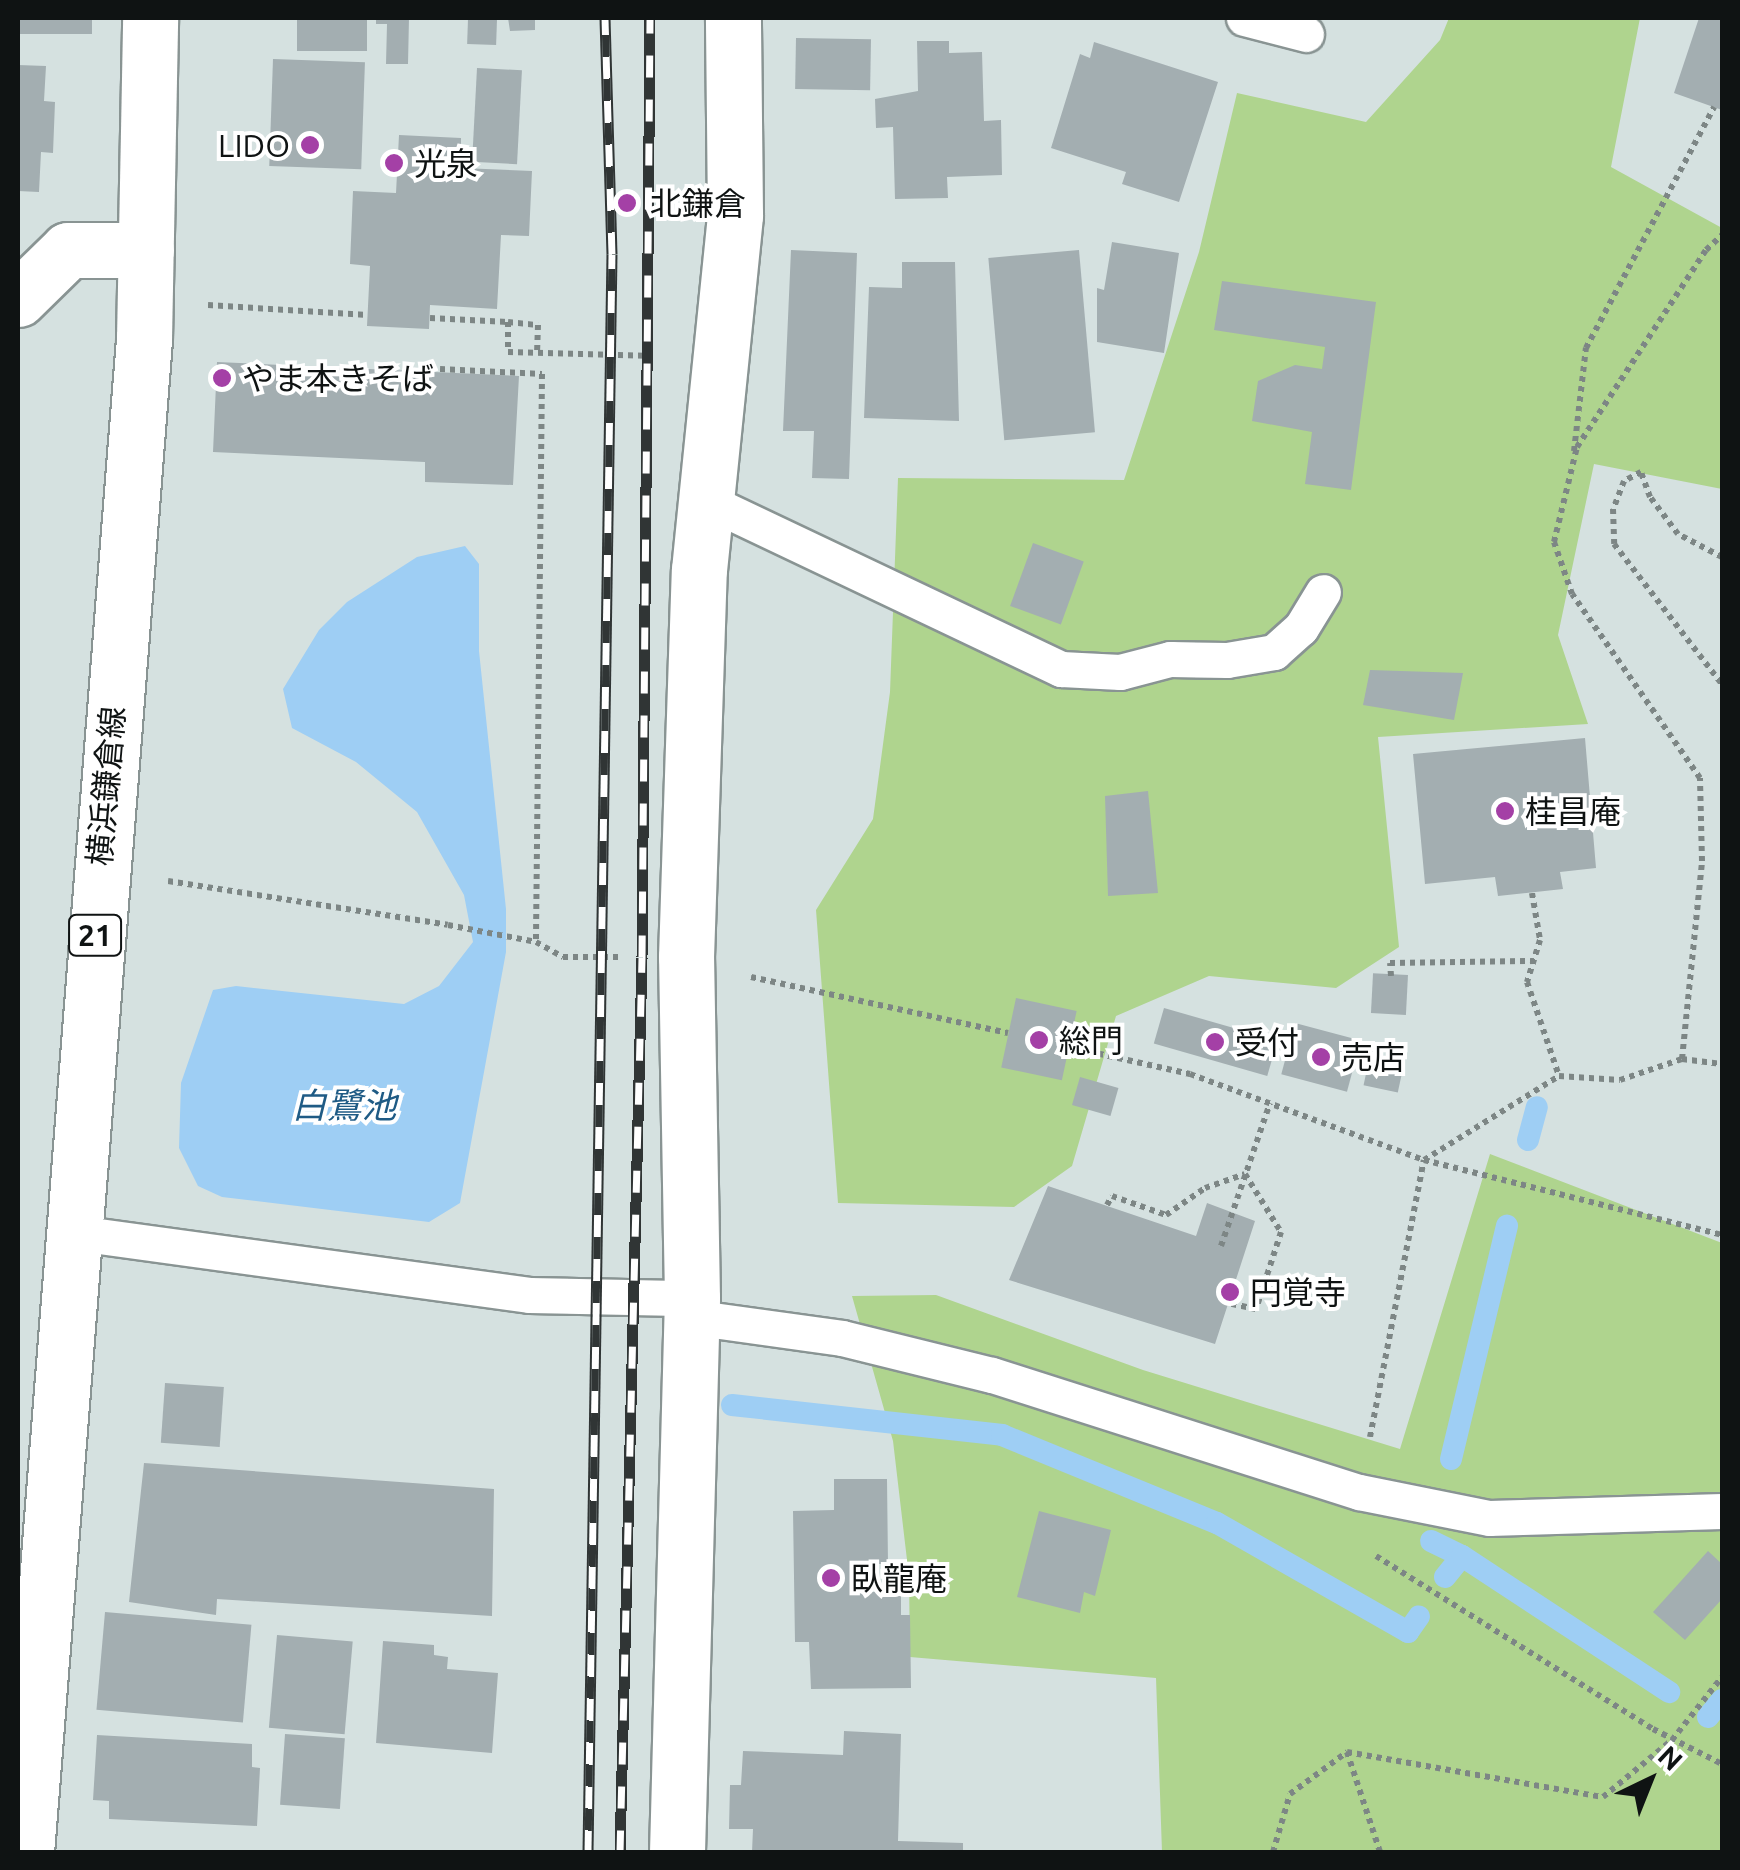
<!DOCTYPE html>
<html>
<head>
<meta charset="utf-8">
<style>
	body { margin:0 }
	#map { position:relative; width:1740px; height:1870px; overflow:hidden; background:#d5e1e0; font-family:Ubuntu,"Noto Sans JP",sans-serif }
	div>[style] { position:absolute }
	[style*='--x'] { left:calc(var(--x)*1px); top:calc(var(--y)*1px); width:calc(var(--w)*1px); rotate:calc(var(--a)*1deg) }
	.green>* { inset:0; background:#afd48e }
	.water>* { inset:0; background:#9ecef4 }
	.stream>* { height:22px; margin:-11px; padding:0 11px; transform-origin:11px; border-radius:11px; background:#9ecef4 }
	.building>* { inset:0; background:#a3aeb1; transform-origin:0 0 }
	.path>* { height:6px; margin-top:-3px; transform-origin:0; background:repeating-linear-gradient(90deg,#7d8685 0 5px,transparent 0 10px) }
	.roads { filter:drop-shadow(2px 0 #899493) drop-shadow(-2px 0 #899493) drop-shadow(0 2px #899493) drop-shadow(0 -2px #899493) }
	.service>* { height:35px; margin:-17.5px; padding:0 17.5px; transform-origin:17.5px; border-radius:17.5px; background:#fff }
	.minor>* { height:55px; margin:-27.5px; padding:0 27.5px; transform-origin:27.5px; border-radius:27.5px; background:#fff }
	.primary>* { height:55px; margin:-27.5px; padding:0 27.5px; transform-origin:27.5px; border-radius:27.5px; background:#fff }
	.rail>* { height:11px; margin-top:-5.5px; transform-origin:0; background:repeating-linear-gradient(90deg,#fff 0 22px,#303535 0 44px); box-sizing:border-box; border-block:2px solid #303535 }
	.dots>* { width:28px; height:28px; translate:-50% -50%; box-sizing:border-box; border:5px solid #fff; border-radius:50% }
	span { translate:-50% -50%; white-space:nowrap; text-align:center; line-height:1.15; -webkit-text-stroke:8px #fff; paint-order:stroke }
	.shield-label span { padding:2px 8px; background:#fff; border:2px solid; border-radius:8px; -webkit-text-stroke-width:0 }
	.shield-label { font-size:30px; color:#0f1313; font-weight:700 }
	.poi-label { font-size:32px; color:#0f1313 }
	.right { translate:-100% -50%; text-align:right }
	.left { translate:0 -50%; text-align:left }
	.street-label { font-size:32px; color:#0f1313 }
	.water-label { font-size:35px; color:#1f5b85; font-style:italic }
	.frame { position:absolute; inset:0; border:20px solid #0f1313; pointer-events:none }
	.north { position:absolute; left:1600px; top:1730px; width:100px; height:100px; -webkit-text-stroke:8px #fff; paint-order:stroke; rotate:43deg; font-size:28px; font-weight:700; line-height:40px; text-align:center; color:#0f1313 }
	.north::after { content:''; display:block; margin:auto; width:35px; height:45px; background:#0f1313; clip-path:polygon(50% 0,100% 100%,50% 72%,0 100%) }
</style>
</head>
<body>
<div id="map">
	<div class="green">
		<div style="clip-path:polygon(1449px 18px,1640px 18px,1611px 167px,1722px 228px,1722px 489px,1594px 464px,1558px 635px,1588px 724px,1378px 737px,1399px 947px,1336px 988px,1209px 976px,1116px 1016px,1072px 1166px,1014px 1207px,838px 1203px,816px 910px,873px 819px,890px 692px,898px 478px,1124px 480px,1199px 252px,1237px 93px,1366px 122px,1440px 40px)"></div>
		<div style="clip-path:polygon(1490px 1154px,1722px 1243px,1722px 1852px,1162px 1852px,1156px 1678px,910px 1657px,909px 1577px,893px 1441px,852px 1296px,936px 1295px,1143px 1370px,1400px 1449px)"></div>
	</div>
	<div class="water">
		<div style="clip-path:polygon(465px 546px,479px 564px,479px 651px,506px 909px,506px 952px,460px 1203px,429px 1222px,222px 1197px,198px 1186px,179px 1148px,181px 1083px,213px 990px,236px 986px,404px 1004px,439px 986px,473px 942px,464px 895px,417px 812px,356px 762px,292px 728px,283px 689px,319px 630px,347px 602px,417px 557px)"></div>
	</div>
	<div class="stream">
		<div style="--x:1528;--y:1140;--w:34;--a:-75"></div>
		<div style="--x:732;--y:1405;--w:272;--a:6.3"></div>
		<div style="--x:1002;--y:1435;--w:232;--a:22.3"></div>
		<div style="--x:1217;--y:1523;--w:220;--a:29.7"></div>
		<div style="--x:1408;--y:1632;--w:19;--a:-55"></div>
		<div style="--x:1451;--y:1459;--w:240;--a:-76.5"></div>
		<div style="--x:1431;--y:1541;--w:34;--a:26"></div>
		<div style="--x:1445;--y:1577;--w:27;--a:-51"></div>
		<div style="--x:1462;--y:1556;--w:248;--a:33.3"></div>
		<div style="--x:1708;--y:1717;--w:22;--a:-51"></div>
	</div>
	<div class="building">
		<div style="left:18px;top:18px;width:74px;height:16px"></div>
		<div style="left:297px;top:18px;width:70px;height:33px"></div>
		<div style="clip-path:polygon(376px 18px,409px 18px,408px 64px,386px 64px,387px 24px,376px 24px)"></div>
		<div style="clip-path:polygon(508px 18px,535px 18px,535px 30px,510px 31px)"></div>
		<div style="clip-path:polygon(1699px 18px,1722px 19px,1722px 110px,1674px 93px)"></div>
		<div style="left:468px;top:19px;width:29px;height:25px;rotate:2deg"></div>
		<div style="left:796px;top:38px;width:75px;height:51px;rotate:1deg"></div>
		<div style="clip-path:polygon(917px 41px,949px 41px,949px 53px,982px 52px,984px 121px,1001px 120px,1002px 175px,947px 177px,948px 198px,895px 199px,893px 127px,876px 128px,875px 99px,918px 91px)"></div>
		<div style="clip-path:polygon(1094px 42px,1218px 82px,1179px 202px,1122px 184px,1126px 172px,1051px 148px,1080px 54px,1090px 58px)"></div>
		<div style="left:273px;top:59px;width:92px;height:107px;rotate:2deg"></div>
		<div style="clip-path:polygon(18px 65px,46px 66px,44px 101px,55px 102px,53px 153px,41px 152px,39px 192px,18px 191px)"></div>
		<div style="left:477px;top:68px;width:45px;height:94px;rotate:3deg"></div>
		<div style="clip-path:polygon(399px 135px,461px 138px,461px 168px,532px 171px,529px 236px,501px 235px,497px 309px,430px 305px,429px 329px,367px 326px,370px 266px,350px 264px,353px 191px,396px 193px)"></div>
		<div style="clip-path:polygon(1112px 242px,1179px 253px,1164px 353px,1097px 342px,1097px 288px,1104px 290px)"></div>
		<div style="clip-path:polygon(791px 250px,857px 253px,849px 479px,812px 478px,814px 431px,783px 431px)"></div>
		<div style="left:1079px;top:250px;width:183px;height:91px;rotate:85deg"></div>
		<div style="clip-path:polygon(902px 262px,955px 262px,959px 421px,864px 418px,869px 287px,902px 288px)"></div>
		<div style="clip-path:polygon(1222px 281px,1376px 302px,1351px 490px,1305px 484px,1312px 432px,1252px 421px,1258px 381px,1295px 365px,1322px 369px,1325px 347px,1214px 330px)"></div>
		<div style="clip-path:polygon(217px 362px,519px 376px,513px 485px,425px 482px,425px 462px,213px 452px)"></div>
		<div style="left:1033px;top:543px;width:54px;height:67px;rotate:20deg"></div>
		<div style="clip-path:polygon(1370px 670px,1463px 673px,1454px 720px,1363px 705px)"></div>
		<div style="clip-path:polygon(1585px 738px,1596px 868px,1560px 872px,1563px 889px,1498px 896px,1495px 877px,1425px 884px,1413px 754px)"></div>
		<div style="clip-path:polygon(1148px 791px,1158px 893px,1108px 896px,1105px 796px)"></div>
		<div style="left:1408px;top:975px;width:40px;height:35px;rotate:93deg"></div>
		<div style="left:1016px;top:998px;width:62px;height:71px;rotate:12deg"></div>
		<div style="left:1164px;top:1008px;width:118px;height:37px;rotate:16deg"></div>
		<div style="left:1295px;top:1023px;width:68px;height:53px;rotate:15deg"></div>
		<div style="left:1370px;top:1055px;width:35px;height:31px;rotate:12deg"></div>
		<div style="left:1080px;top:1077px;width:40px;height:29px;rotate:16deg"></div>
		<div style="clip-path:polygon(1048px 1186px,1196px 1236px,1207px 1203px,1255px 1221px,1215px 1344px,1009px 1280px)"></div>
		<div style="left:165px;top:1383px;width:59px;height:60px;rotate:4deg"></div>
		<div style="clip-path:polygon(144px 1463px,494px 1489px,492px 1616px,217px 1599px,216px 1615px,129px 1602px)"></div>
		<div style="clip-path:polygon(834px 1479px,887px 1479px,888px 1564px,868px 1564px,868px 1592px,901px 1592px,901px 1615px,910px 1615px,911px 1688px,811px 1689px,809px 1642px,795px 1642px,793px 1511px,834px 1510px)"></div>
		<div style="clip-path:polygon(1039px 1511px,1111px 1530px,1095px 1596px,1084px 1592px,1080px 1613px,1017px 1597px)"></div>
		<div style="clip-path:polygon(1708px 1551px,1722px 1564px,1722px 1599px,1685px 1640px,1653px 1612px)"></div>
		<div style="left:105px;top:1612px;width:147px;height:98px;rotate:5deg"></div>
		<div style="left:277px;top:1635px;width:76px;height:93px;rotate:5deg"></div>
		<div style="clip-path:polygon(383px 1641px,434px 1645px,434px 1655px,448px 1657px,447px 1669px,498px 1673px,492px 1753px,376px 1743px)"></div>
		<div style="clip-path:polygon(844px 1731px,901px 1734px,898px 1841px,963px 1843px,963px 1852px,752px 1852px,753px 1829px,729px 1829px,730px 1785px,741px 1785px,743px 1751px,843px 1755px)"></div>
		<div style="left:285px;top:1734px;width:60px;height:71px;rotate:4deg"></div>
		<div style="clip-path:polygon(97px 1735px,252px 1744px,252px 1767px,260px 1768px,257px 1826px,109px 1819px,109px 1801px,93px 1800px)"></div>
	</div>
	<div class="path">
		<div style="--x:208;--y:305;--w:160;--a:3.6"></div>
		<div style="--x:430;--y:318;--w:78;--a:2.9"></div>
		<div style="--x:508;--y:322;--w:30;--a:90"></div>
		<div style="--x:508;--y:352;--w:147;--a:1.6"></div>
		<div style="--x:508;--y:322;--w:30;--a:6"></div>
		<div style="--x:538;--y:325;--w:29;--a:92"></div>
		<div style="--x:440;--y:369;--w:102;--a:2.8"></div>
		<div style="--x:542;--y:374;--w:568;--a:90.61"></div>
		<div style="--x:1574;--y:451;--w:104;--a:-83.4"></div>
		<div style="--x:1586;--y:348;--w:273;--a:-62"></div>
		<div style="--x:1722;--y:557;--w:50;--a:-152.4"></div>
		<div style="--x:1678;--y:534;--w:46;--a:-127.1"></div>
		<div style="--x:1650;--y:497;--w:27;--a:-110"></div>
		<div style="--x:1641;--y:472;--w:19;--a:152"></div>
		<div style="--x:1624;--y:481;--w:30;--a:111"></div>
		<div style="--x:1613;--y:509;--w:35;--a:88"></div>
		<div style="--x:1614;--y:544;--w:177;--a:52.4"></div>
		<div style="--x:168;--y:881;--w:283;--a:8.9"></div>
		<div style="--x:448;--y:925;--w:90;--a:10.9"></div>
		<div style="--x:536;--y:942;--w:31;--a:29"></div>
		<div style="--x:563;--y:957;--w:58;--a:0"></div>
		<div style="--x:1532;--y:893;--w:48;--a:80.3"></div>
		<div style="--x:1540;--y:940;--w:44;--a:107.2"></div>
		<div style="--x:1527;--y:982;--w:99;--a:71.2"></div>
		<div style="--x:1391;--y:976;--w:13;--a:-94"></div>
		<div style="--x:1390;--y:963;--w:144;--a:-0.8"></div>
		<div style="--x:751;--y:977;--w:263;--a:12.3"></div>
		<div style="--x:1069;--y:1047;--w:124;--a:12.6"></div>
		<div style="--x:1190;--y:1074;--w:249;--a:20.2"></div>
		<div style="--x:1424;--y:1160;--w:307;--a:14.1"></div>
		<div style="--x:1682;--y:1059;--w:199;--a:-84.2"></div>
		<div style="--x:1702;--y:861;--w:83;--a:-91.4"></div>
		<div style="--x:1700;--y:778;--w:224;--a:-124.8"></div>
		<div style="--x:1572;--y:594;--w:55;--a:-109.1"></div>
		<div style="--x:1554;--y:542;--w:98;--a:-76.4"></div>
		<div style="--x:1577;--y:447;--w:235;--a:-56.8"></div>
		<div style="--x:1706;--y:250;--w:22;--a:-43"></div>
		<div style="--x:1107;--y:1205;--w:10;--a:-61"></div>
		<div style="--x:1112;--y:1196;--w:57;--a:19.4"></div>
		<div style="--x:1166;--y:1215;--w:47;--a:-34.7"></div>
		<div style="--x:1205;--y:1188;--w:42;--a:-19.3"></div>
		<div style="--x:1245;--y:1174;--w:68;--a:58.2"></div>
		<div style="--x:1281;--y:1232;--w:81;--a:108"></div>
		<div style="--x:1256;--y:1309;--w:29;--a:-168"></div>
		<div style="--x:1221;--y:1246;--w:151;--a:-71.1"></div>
		<div style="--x:1370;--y:1437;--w:282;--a:-79"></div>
		<div style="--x:1424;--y:1160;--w:159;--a:-31.9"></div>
		<div style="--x:1559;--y:1076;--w:61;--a:3.8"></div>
		<div style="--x:1620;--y:1080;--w:65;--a:-18.7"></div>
		<div style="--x:1682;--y:1059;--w:40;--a:7.1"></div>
		<div style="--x:1376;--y:1556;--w:327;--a:32"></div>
		<div style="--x:1653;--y:1729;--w:77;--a:26.9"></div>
		<div style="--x:1347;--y:1752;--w:105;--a:71.7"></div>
		<div style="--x:1273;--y:1852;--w:60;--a:-73.7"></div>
		<div style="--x:1290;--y:1794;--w:71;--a:-36.4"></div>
		<div style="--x:1347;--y:1752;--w:260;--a:10"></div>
		<div style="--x:1603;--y:1797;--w:89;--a:-39.6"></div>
		<div style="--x:1672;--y:1740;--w:80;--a:-51.6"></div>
	</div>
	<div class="roads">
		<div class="service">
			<div style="--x:1244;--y:18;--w:64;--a:14.5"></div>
			<div style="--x:707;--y:501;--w:392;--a:25.4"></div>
			<div style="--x:1061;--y:669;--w:59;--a:2.9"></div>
			<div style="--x:1120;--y:672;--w:52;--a:-14.6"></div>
			<div style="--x:1170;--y:659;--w:57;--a:1"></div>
			<div style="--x:1227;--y:660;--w:48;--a:-9.7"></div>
			<div style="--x:1274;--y:652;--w:36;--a:-42"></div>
			<div style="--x:1301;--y:628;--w:42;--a:-58.6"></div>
			<div style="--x:77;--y:1233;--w:456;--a:7.8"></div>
			<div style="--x:529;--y:1295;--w:163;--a:1.1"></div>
			<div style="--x:691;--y:1317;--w:152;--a:7.9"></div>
			<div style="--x:842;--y:1338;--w:154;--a:13.9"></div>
			<div style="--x:992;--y:1375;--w:385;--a:17.7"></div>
			<div style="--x:1359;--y:1492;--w:133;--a:11.3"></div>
			<div style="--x:1489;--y:1518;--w:233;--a:-1.7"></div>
		</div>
		<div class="minor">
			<div style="--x:18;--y:299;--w:70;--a:-44.4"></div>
			<div style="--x:68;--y:250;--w:78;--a:0"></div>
			<div style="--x:677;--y:1852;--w:554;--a:-88.45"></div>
			<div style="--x:692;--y:1298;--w:341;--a:-91"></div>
			<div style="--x:686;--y:957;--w:387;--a:-88.1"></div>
			<div style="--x:699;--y:570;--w:357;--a:-84.2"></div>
			<div style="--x:735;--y:215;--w:197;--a:-90.6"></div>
		</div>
		<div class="primary">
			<div style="--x:26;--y:1852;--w:1518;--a:-85.54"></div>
			<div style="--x:144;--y:339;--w:321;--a:-88.9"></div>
		</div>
	</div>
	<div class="rail">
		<div style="--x:588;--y:1852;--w:1598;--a:-89.14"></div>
		<div style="--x:612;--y:254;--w:236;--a:-91.7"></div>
		<div style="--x:620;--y:1852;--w:895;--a:-88.59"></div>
		<div style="--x:642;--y:957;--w:939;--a:-89.51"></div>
	</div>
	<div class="dots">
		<div style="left:310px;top:145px;background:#a440a6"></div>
		<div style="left:394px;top:163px;background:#a440a6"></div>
		<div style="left:627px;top:203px;background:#a440a6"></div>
		<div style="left:222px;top:378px;background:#a440a6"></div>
		<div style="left:1505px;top:811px;background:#a440a6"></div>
		<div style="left:1039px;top:1040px;background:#a440a6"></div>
		<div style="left:1215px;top:1042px;background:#a440a6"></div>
		<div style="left:1321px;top:1057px;background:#a440a6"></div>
		<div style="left:1230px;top:1292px;background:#a440a6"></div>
		<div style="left:831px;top:1578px;background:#a440a6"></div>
	</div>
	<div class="shield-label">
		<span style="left:95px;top:935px">21</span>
	</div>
	<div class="poi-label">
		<span class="right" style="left:290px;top:145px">LIDO</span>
		<span class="left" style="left:414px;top:163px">光泉</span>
		<span class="left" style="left:650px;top:203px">北鎌倉</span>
		<span class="left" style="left:242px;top:378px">やま本きそば</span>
		<span class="left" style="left:1525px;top:811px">桂昌庵</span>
		<span class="left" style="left:1059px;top:1040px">総門</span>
		<span class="left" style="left:1235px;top:1042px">受付</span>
		<span class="left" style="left:1341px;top:1057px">売店</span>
		<span class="left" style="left:1250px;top:1292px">円覚寺</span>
		<span class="left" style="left:851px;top:1578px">臥龍庵</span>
	</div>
	<div class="street-label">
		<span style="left:106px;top:786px;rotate:-85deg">横浜鎌倉線</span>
	</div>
	<div class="water-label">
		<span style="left:344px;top:1105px">白鷺池</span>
	</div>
	<div class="frame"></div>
	<div class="north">N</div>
</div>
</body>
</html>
